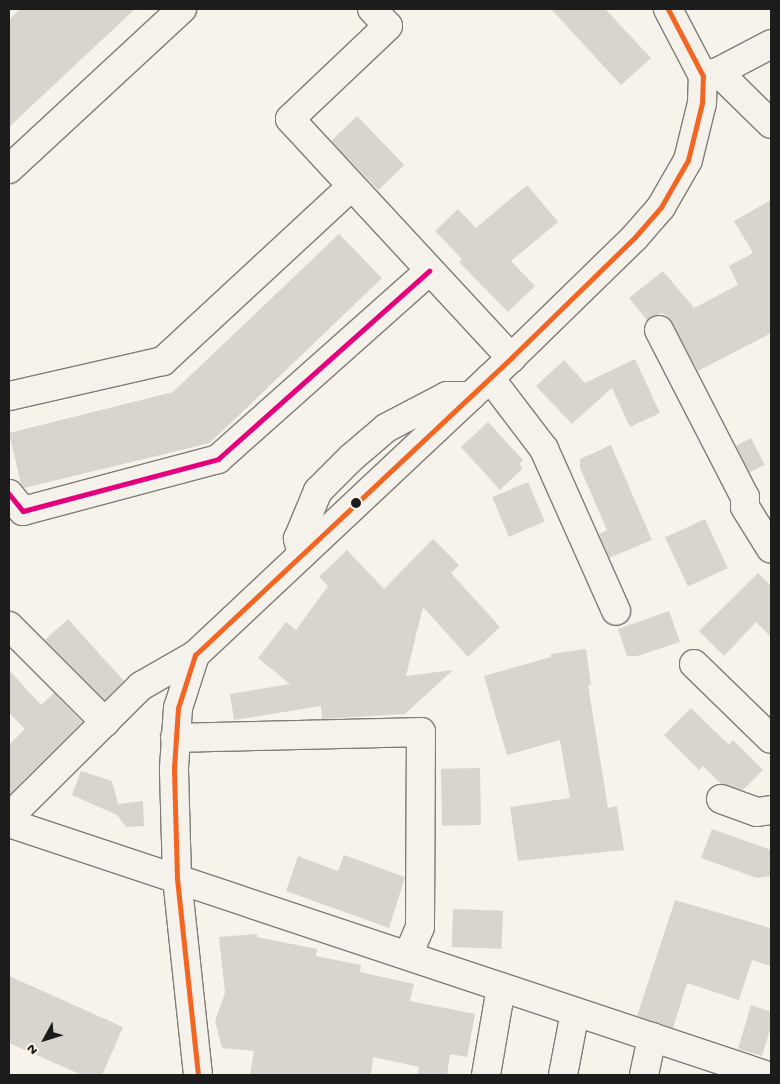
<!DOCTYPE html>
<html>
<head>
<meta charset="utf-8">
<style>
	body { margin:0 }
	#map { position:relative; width:780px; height:1084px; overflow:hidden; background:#f7f3ea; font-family:"Gochi Hand",sans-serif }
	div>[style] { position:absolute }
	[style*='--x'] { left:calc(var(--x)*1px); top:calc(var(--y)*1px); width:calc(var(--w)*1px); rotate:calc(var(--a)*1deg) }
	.building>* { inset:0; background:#d8d5cf; transform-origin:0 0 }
	.roads { filter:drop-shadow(1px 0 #7f7d79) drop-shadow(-1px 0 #7f7d79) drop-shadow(0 1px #7f7d79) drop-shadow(0 -1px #7f7d79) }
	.minor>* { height:28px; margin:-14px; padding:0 14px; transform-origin:14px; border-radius:14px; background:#f5f2ec }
	.major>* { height:28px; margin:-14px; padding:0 14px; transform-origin:14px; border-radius:14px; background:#f5f2ec }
	.bus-1>* { height:5px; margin:-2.5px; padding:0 2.5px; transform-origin:2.5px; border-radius:2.5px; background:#f26522 }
	.bus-2>* { height:5px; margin:-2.5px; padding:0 2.5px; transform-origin:2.5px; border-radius:2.5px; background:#e5007d }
	.dots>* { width:14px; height:14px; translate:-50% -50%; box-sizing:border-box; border:2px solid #fcf5e5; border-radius:50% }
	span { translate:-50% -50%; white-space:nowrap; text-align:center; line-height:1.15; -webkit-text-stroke:4px #fcf5e5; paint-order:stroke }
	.frame { position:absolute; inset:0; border:10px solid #1c1c1c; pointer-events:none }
	.north { position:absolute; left:20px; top:1014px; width:50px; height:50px; -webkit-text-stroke:4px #fcf5e5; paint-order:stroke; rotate:231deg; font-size:14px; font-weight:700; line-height:20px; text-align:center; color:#1c1c1c }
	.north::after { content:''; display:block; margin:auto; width:18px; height:22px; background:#1c1c1c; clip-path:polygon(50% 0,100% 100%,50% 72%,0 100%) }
</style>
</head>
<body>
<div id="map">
	<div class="building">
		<div style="clip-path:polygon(20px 9px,135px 9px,9px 127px,9px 20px)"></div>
		<div style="clip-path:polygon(551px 9px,605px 9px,651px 58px,621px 85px)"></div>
		<div style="left:357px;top:116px;width:68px;height:36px;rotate:46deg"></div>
		<div style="clip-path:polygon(527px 185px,558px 222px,511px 261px,535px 286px,508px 312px,459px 262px,462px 259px,435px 231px,458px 209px,476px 228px)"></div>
		<div style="clip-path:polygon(771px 200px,771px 333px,698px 371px,668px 317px,662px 313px,647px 320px,629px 298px,663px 271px,694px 308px,738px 285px,729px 266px,753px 253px,734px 221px)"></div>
		<div style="clip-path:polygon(339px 234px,382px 278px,210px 443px,24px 488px,21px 484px,9px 433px,173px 392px)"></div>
		<div style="clip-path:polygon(635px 359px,660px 413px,630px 427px,612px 388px,572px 424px,536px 386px,564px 360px,585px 383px)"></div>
		<div style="clip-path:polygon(488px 422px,523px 460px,520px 463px,522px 469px,500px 490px,461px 447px)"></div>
		<div style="left:751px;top:438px;width:30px;height:17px;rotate:63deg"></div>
		<div style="clip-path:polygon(611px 445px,652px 540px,609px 558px,599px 534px,607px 530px,580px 468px,580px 459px)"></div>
		<div style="left:528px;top:482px;width:43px;height:39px;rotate:67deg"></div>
		<div style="left:705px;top:519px;width:54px;height:44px;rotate:65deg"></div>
		<div style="clip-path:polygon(433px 539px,459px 565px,451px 573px,500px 627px,468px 657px,423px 607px,406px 676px,453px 670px,405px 714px,322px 719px,321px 706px,234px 720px,230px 694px,290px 684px,258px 658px,286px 622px,296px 630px,328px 586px,319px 577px,347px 550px,384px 589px)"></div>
		<div style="clip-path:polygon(758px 573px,771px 586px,771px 637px,756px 622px,724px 656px,699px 631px)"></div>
		<div style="clip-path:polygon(669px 611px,680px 642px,637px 656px,627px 656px,618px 629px)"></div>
		<div style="clip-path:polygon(68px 619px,124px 681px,105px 700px,45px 640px)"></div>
		<div style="clip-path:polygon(586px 649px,591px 685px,588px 685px,608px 808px,617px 806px,624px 850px,518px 861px,510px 807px,570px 798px,560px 740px,507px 755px,484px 676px,551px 657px,551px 654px)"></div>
		<div style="clip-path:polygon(9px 670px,41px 705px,54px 693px,82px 722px,9px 795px,9px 745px,25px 729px,9px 713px)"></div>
		<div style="clip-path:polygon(691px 708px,729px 745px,733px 740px,763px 770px,743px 790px,721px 784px,703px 766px,699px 770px,664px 735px)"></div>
		<div style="left:480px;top:768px;width:57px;height:39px;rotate:89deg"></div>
		<div style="clip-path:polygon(81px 771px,112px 781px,118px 804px,143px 801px,144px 826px,126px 827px,117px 815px,72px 795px)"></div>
		<div style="clip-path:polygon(712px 829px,771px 850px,771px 876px,757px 878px,701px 858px)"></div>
		<div style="clip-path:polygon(344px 855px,405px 877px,389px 928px,286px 891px,298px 856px,338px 871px)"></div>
		<div style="clip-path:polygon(675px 900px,771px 928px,771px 966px,752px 960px,739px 1000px,687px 983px,673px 1028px,637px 1016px)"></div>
		<div style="left:453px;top:909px;width:50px;height:38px;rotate:2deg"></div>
		<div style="clip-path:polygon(257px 934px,257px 937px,317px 949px,316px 956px,361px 965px,360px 972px,414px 984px,410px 1001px,475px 1014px,467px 1057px,450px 1054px,447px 1075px,417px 1075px,419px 1067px,373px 1057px,371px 1075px,250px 1075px,254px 1051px,222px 1048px,215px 1021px,225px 993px,219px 937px)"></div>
		<div style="clip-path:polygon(9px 976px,123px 1027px,102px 1075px,82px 1075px,9px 1043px)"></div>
		<div style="clip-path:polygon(751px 1005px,771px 1012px,771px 1026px,762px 1056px,738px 1049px)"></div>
	</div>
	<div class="roads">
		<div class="minor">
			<div style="--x:372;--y:9;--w:23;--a:47"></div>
			<div style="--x:388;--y:26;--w:135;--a:136.5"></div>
			<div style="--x:290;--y:119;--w:326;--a:47.2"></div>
			<div style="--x:718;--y:72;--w:60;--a:-27.8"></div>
			<div style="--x:703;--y:76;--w:16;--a:-15"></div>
			<div style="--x:718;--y:72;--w:74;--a:44.5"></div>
			<div style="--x:9;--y:169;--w:236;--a:-42.8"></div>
			<div style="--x:659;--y:330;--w:188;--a:62.8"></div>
			<div style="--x:745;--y:497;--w:10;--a:90"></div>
			<div style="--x:745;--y:507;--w:49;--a:58.2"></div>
			<div style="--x:490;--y:378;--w:89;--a:52.7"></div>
			<div style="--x:544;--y:449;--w:177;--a:66"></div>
			<div style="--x:9;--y:396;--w:158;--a:-12.8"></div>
			<div style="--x:163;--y:361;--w:256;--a:-42.8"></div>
			<div style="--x:9;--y:494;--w:22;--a:51"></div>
			<div style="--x:23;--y:511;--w:202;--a:-14.9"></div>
			<div style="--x:218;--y:459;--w:283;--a:-41.7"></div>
			<div style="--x:302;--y:554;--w:16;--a:-105"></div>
			<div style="--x:298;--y:539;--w:52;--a:-67.4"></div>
			<div style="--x:318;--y:491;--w:47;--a:-45"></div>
			<div style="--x:351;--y:458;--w:46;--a:-40.6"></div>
			<div style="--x:386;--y:428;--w:69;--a:-27.7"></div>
			<div style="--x:447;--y:396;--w:24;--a:0"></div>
			<div style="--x:9;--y:626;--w:136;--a:45"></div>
			<div style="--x:694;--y:664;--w:107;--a:44.2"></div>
			<div style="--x:175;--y:738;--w:246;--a:-1.4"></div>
			<div style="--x:421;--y:732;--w:195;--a:90.3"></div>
			<div style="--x:420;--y:927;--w:30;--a:113"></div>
			<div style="--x:721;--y:799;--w:38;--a:20"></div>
			<div style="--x:757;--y:812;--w:14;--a:-8"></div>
			<div style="--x:9;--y:817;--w:186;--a:-44.8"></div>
			<div style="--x:141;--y:686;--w:62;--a:-29.9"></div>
			<div style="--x:9;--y:823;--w:797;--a:18.43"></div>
			<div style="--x:486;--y:1075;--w:89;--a:-80.3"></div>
			<div style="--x:563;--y:1075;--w:64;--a:-79.2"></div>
			<div style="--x:644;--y:1075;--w:39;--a:-78"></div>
		</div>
		<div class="major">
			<div style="--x:198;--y:1075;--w:198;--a:-96.1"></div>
			<div style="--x:177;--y:878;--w:110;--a:-91.6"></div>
			<div style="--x:174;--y:768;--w:60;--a:-86.2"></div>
			<div style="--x:178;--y:708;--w:56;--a:-72.2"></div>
			<div style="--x:195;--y:655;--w:434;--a:-43.2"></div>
			<div style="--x:511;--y:358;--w:173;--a:-44.3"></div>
			<div style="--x:635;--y:237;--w:40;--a:-49"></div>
			<div style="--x:661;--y:207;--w:54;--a:-60.1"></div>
			<div style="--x:688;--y:160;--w:59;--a:-76.2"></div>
			<div style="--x:702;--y:103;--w:27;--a:-88"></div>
			<div style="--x:703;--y:76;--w:76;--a:-117.6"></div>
		</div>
	</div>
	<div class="bus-1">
		<div style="--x:198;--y:1075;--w:198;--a:-96.1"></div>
		<div style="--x:177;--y:878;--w:110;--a:-91.6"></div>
		<div style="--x:174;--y:768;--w:60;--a:-86.2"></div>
		<div style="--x:178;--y:708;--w:56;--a:-72.2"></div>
		<div style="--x:195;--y:655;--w:434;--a:-43.2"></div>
		<div style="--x:511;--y:358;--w:173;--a:-44.3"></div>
		<div style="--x:635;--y:237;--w:40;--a:-49"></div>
		<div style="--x:661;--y:207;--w:54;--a:-60.1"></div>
		<div style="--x:688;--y:160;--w:59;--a:-76.2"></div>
		<div style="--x:702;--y:103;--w:27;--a:-88"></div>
		<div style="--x:703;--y:76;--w:76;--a:-117.6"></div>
	</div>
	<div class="bus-2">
		<div style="--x:9;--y:494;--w:22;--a:51"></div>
		<div style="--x:23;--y:511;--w:202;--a:-14.9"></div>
		<div style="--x:218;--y:459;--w:283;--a:-41.7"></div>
	</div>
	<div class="dots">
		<div style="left:356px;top:503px;background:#1c1c1c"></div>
	</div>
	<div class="frame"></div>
	<div class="north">N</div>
</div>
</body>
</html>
